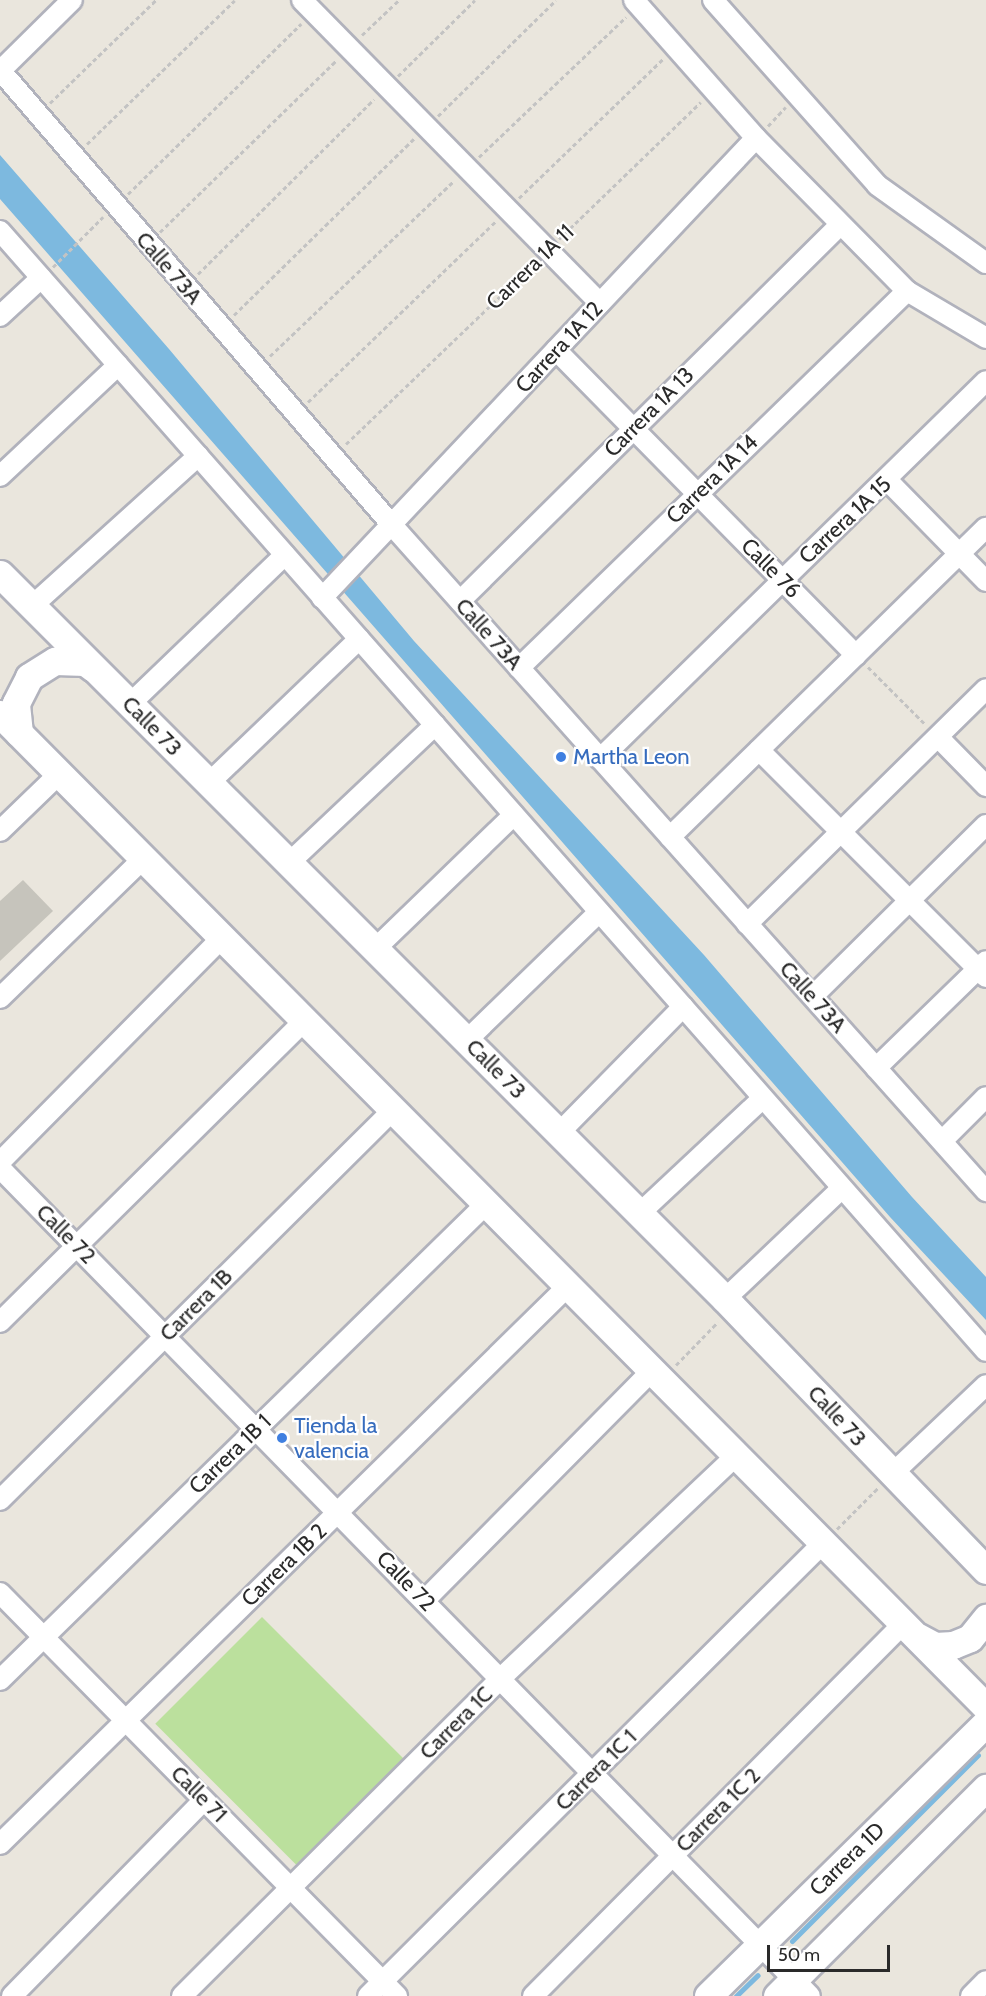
<!DOCTYPE html>
<html>
<head>
<meta charset="utf-8">
<style>
	body { margin:0 }
	#map { position:relative; width:986px; height:1996px; overflow:hidden; background:#eae6dd; font-family:Cabin,sans-serif }
	div>[style] { position:absolute }
	[style*='--x'] { left:calc(var(--x)*1px); top:calc(var(--y)*1px); width:calc(var(--w)*1px); rotate:calc(var(--a)*1deg) }
	.pitch>* { inset:0; background:#bbe09d; transform-origin:0 0 }
	.water>* { inset:0; background:#7db9df }
	.stream>* { height:5px; margin:-2.5px; padding:0 2.5px; transform-origin:2.5px; border-radius:2.5px; background:#7db9df }
	.building>* { inset:0; background:#c6c4bc }
	.path>* { height:3px; margin-top:-1.5px; transform-origin:0; background:repeating-linear-gradient(90deg,#c3c3c3 0 4.5px,transparent 0 7.5px) }
	.roads { filter:drop-shadow(2px 0 #b1b2bc) drop-shadow(-2px 0 #b1b2bc) drop-shadow(0 2px #b1b2bc) drop-shadow(0 -2px #b1b2bc) }
	.street>* { height:20px; margin:-10px; padding:0 10px; transform-origin:10px; border-radius:10px; background:#fff }
	.secondary>* { height:27px; margin:-13.5px; padding:0 13.5px; transform-origin:13.5px; border-radius:13.5px; background:#fff }
	.dots>* { width:16px; height:16px; translate:-50% -50%; box-sizing:border-box; border:3px solid #fff; border-radius:50% }
	span { translate:-50% -50%; white-space:nowrap; text-align:center; line-height:1.15; -webkit-text-stroke:4.5px #fff; paint-order:stroke }
	.street-label { font-size:22px; color:#2a2a2a }
	.shop-label { font-size:22px; color:#366cbe }
	.left { translate:0 -50%; text-align:left }
	.scale { position:absolute; left:767px; top:1945px; width:123px; height:27px; box-sizing:border-box; border:3px solid #2a2a2a; border-top:0; padding-left:8px; font-size:18px; line-height:21px; white-space:nowrap; color:#2a2a2a; -webkit-text-stroke:4px #fff; paint-order:stroke }
</style>
</head>
<body>
<div id="map">
	<div class="pitch">
		<div style="left:262px;top:1617px;width:205px;height:151px;rotate:45deg"></div>
	</div>
	<div class="water">
		<div style="clip-path:polygon(0 155px,169px 349px,414px 641px,704px 955px,912px 1197px,986px 1277px,986px 1320px,890px 1217px,0 199px)"></div>
	</div>
	<div class="stream">
		<div style="--x:792;--y:1941;--w:263;--a:-45"></div>
		<div style="--x:736;--y:1996;--w:30;--a:-44"></div>
	</div>
	<div class="building">
		<div style="clip-path:polygon(23px 880px,53px 911px,0 961px,0 901px)"></div>
	</div>
	<div class="path">
		<div style="--x:362;--y:35;--w:51;--a:-43.4"></div>
		<div style="--x:398;--y:76;--w:108;--a:-44.6"></div>
		<div style="--x:50;--y:103;--w:148;--a:-44.2"></div>
		<div style="--x:438;--y:116;--w:165;--a:-44.5"></div>
		<div style="--x:768;--y:126;--w:26;--a:-47"></div>
		<div style="--x:87;--y:144;--w:206;--a:-44.2"></div>
		<div style="--x:479;--y:157;--w:203;--a:-43.6"></div>
		<div style="--x:128;--y:194;--w:243;--a:-44.5"></div>
		<div style="--x:519;--y:198;--w:200;--a:-44"></div>
		<div style="--x:160;--y:232;--w:245;--a:-44.2"></div>
		<div style="--x:559;--y:239;--w:197;--a:-44"></div>
		<div style="--x:53;--y:267;--w:71;--a:-45"></div>
		<div style="--x:198;--y:274;--w:248;--a:-44.8"></div>
		<div style="--x:234;--y:315;--w:252;--a:-44.4"></div>
		<div style="--x:270;--y:356;--w:254;--a:-43.6"></div>
		<div style="--x:308;--y:402;--w:260;--a:-43.9"></div>
		<div style="--x:346;--y:444;--w:262;--a:-43.8"></div>
		<div style="--x:868;--y:667;--w:81;--a:45"></div>
		<div style="--x:676;--y:1365;--w:60;--a:-45.7"></div>
		<div style="--x:837;--y:1529;--w:59;--a:-45"></div>
	</div>
	<div class="roads">
		<div class="street">
			<div style="--x:302;--y:0;--w:425;--a:45.5"></div>
			<div style="--x:634;--y:0;--w:184;--a:48.5"></div>
			<div style="--x:756;--y:138;--w:215;--a:45.4"></div>
			<div style="--x:907;--y:291;--w:92;--a:30.7"></div>
			<div style="--x:713;--y:0;--w:247;--a:48.4"></div>
			<div style="--x:877;--y:185;--w:134;--a:35.6"></div>
			<div style="--x:0;--y:70;--w:599;--a:49.26"></div>
			<div style="--x:391;--y:524;--w:894;--a:48.27"></div>
			<div style="--x:0;--y:71;--w:101;--a:-44.6"></div>
			<div style="--x:0;--y:231;--w:1492;--a:48.64"></div>
			<div style="--x:0;--y:316;--w:56;--a:-42.8"></div>
			<div style="--x:556;--y:350;--w:428;--a:45.5"></div>
			<div style="--x:0;--y:476;--w:162;--a:-43.2"></div>
			<div style="--x:888;--y:481;--w:140;--a:45.6"></div>
			<div style="--x:322;--y:598;--w:632;--a:-46.67"></div>
			<div style="--x:460;--y:601;--w:535;--a:-44.7"></div>
			<div style="--x:32;--y:606;--w:224;--a:-42.1"></div>
			<div style="--x:519;--y:668;--w:541;--a:-44.18"></div>
			<div style="--x:130;--y:704;--w:215;--a:-43.9"></div>
			<div style="--x:938;--y:737;--w:69;--a:45.6"></div>
			<div style="--x:759;--y:750;--w:321;--a:45"></div>
			<div style="--x:600;--y:759;--w:540;--a:-44.4"></div>
			<div style="--x:209;--y:783;--w:208;--a:-43.8"></div>
			<div style="--x:0;--y:831;--w:82;--a:-44"></div>
			<div style="--x:670;--y:837;--w:442;--a:-44.4"></div>
			<div style="--x:289;--y:863;--w:201;--a:-43.4"></div>
			<div style="--x:747;--y:924;--w:335;--a:-44.5"></div>
			<div style="--x:375;--y:949;--w:193;--a:-44"></div>
			<div style="--x:813;--y:996;--w:243;--a:-44.7"></div>
			<div style="--x:0;--y:998;--w:199;--a:-44.2"></div>
			<div style="--x:467;--y:1040;--w:184;--a:-44.1"></div>
			<div style="--x:876;--y:1068;--w:153;--a:-44.2"></div>
			<div style="--x:559;--y:1133;--w:177;--a:-45.5"></div>
			<div style="--x:942;--y:1141;--w:62;--a:-45"></div>
			<div style="--x:0;--y:1162;--w:315;--a:-45.3"></div>
			<div style="--x:0;--y:1168;--w:1158;--a:45.63"></div>
			<div style="--x:640;--y:1213;--w:168;--a:-43.1"></div>
			<div style="--x:725;--y:1299;--w:161;--a:-43.5"></div>
			<div style="--x:0;--y:1322;--w:428;--a:-44.7"></div>
			<div style="--x:892;--y:1474;--w:129;--a:-43.4"></div>
			<div style="--x:0;--y:1500;--w:554;--a:-44.78"></div>
			<div style="--x:0;--y:1593;--w:566;--a:45.43"></div>
			<div style="--x:425;--y:1600;--w:322;--a:-45.3"></div>
			<div style="--x:0;--y:1680;--w:680;--a:-44.4"></div>
			<div style="--x:0;--y:1844;--w:796;--a:-44.49"></div>
			<div style="--x:12;--y:1996;--w:274;--a:-45.6"></div>
			<div style="--x:182;--y:1996;--w:450;--a:-44.9"></div>
			<div style="--x:501;--y:1678;--w:323;--a:-43.4"></div>
			<div style="--x:368;--y:1996;--w:642;--a:-44.87"></div>
			<div style="--x:533;--y:1996;--w:525;--a:-45.15"></div>
			<div style="--x:971;--y:1996;--w:21;--a:-45"></div>
		</div>
		<div class="secondary">
			<div style="--x:0;--y:574;--w:1025;--a:45"></div>
			<div style="--x:725;--y:1299;--w:376;--a:46.1"></div>
			<div style="--x:0;--y:714;--w:1399;--a:45.2"></div>
			<div style="--x:19;--y:733;--w:30;--a:-96"></div>
			<div style="--x:16;--y:703;--w:29;--a:-63"></div>
			<div style="--x:29;--y:677;--w:31;--a:-32"></div>
			<div style="--x:55;--y:661;--w:30;--a:2"></div>
			<div style="--x:85;--y:662;--w:10;--a:37"></div>
			<div style="--x:918;--y:1637;--w:19;--a:28"></div>
			<div style="--x:935;--y:1646;--w:18;--a:-3"></div>
			<div style="--x:953;--y:1645;--w:18;--a:-22"></div>
			<div style="--x:970;--y:1638;--w:26;--a:-51"></div>
			<div style="--x:708;--y:1996;--w:390;--a:-44.5"></div>
			<div style="--x:777;--y:1996;--w:295;--a:-44.9"></div>
		</div>
	</div>
	<div class="dots">
		<div style="left:561px;top:757px;background:#3f7fe0"></div>
		<div style="left:282px;top:1438px;background:#3f7fe0"></div>
	</div>
	<div class="street-label">
		<span style="left:530px;top:267px;rotate:-44deg">Carrera 1A 11</span>
		<span style="left:169px;top:268px;rotate:49deg">Calle 73A</span>
		<span style="left:559px;top:347px;rotate:-47deg">Carrera 1A 12</span>
		<span style="left:649px;top:412px;rotate:-45deg">Carrera 1A 13</span>
		<span style="left:712px;top:479px;rotate:-44deg">Carrera 1A 14</span>
		<span style="left:845px;top:520px;rotate:-43deg">Carrera 1A 15</span>
		<span style="left:771px;top:568px;rotate:45deg">Calle 76</span>
		<span style="left:489px;top:634px;rotate:48deg">Calle 73A</span>
		<span style="left:152px;top:726px;rotate:45deg">Calle 73</span>
		<span style="left:813px;top:997px;rotate:48deg">Calle 73A</span>
		<span style="left:496px;top:1069px;rotate:45deg">Calle 73</span>
		<span style="left:66px;top:1234px;rotate:45deg">Calle 72</span>
		<span style="left:196px;top:1305px;rotate:-45deg">Carrera 1B</span>
		<span style="left:837px;top:1416px;rotate:47deg">Calle 73</span>
		<span style="left:230px;top:1454px;rotate:-44deg">Carrera 1B 1</span>
		<span style="left:284px;top:1565px;rotate:-44deg">Carrera 1B 2</span>
		<span style="left:406px;top:1581px;rotate:46deg">Calle 72</span>
		<span style="left:456px;top:1723px;rotate:-45deg">Carrera 1C</span>
		<span style="left:596px;top:1770px;rotate:-45deg">Carrera 1C 1</span>
		<span style="left:199px;top:1794px;rotate:45deg">Calle 71</span>
		<span style="left:718px;top:1810px;rotate:-45deg">Carrera 1C 2</span>
		<span style="left:847px;top:1859px;rotate:-44deg">Carrera 1D</span>
	</div>
	<div class="shop-label">
		<span class="left" style="left:573px;top:757px">Martha Leon</span>
		<span class="left" style="left:294px;top:1438px">Tienda la<br>valencia</span>
	</div>
	<div class="scale">50 m</div>
</div>
</body>
</html>
